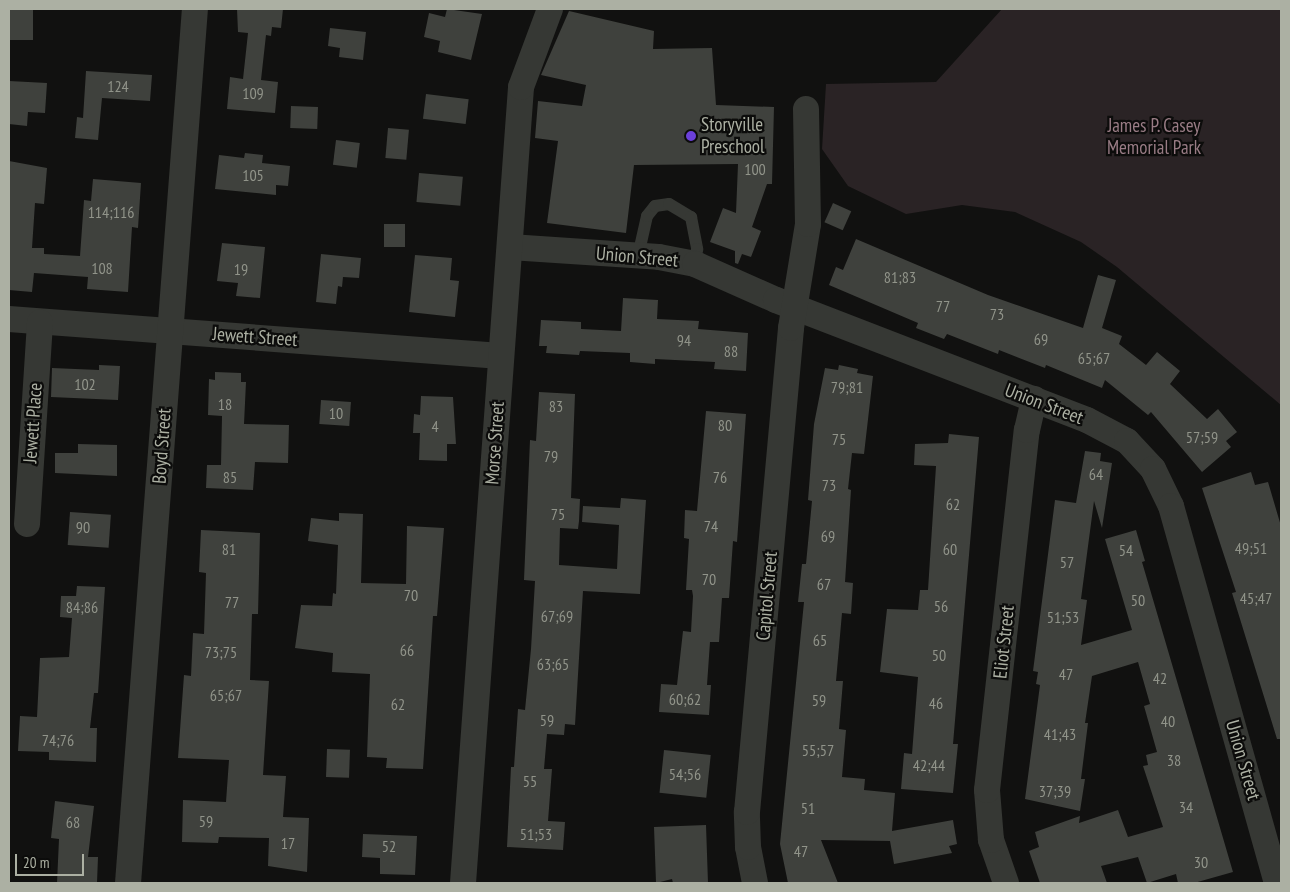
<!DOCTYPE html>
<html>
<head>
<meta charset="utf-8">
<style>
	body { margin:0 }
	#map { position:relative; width:1290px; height:892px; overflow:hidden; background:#111110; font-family:"PT Sans Narrow",sans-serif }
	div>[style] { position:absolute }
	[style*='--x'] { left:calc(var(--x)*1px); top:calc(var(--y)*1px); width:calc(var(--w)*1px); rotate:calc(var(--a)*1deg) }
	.green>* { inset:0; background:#2a2325 }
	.building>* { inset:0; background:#3f413d; transform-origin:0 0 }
	.service>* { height:12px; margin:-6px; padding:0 6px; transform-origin:6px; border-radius:6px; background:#363834 }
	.minor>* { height:26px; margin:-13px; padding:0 13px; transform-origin:13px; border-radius:13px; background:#363834 }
	.dots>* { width:14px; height:14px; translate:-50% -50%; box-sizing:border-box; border:2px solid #0c0c0b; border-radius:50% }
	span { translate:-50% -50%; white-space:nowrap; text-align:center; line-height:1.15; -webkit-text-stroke:4.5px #0c0c0b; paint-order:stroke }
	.number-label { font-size:16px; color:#91948a }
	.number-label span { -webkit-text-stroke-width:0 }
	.poi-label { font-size:19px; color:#acb0a3 }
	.left { translate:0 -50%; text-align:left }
	.park-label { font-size:19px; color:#997c85 }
	.street-label { font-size:19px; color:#acb0a3 }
	.frame { position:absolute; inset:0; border:10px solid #acb0a3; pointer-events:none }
	.scale { position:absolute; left:15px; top:854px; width:69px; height:22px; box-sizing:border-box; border:2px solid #acb0a3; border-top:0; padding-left:6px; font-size:15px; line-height:18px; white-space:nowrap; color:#acb0a3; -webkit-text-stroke:4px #0c0c0b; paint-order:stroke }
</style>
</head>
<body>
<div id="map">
	<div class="green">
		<div style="clip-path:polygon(1002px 9px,1281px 9px,1281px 405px,1117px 267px,1081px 242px,1015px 212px,962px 205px,906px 214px,848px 186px,822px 149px,826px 84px,936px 82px)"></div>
	</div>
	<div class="building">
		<div style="left:9px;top:9px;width:24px;height:31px"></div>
		<div style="clip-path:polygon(237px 9px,283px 9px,281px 28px,272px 27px,271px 36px,266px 35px,261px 80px,278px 82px,275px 113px,227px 109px,230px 77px,243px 79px,248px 33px,238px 32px)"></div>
		<div style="clip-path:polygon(447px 9px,482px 14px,471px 60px,438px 52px,440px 41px,424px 37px,429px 13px,445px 17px)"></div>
		<div style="clip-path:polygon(569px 11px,654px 31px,653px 49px,712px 48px,716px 105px,774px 107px,772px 184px,767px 184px,752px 227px,761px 231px,751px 257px,742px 254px,738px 264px,735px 263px,735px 251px,710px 242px,723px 208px,736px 213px,738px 164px,634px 165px,626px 233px,547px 223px,558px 141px,535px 138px,538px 101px,582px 106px,586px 85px,541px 75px)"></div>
		<div style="clip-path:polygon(330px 28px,366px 32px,363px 60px,339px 57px,340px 48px,328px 46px)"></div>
		<div style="clip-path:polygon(86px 71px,152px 75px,150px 101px,102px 98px,98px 140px,75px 138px,77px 117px,83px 118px)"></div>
		<div style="clip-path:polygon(9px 81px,47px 83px,45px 113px,28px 112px,27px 126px,9px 124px)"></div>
		<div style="left:426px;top:94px;width:43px;height:25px;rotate:7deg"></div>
		<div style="left:291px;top:106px;width:27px;height:22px;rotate:2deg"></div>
		<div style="left:388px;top:128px;width:21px;height:30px;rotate:5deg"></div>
		<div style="left:336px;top:140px;width:24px;height:25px;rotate:7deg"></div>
		<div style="clip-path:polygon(245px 153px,263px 155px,262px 163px,290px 166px,288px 186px,276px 185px,276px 195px,215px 189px,219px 155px,244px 158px)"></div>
		<div style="clip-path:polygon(9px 161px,47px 168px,44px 204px,35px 203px,32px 248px,44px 248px,44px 254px,80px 256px,84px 200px,91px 201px,93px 179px,141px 183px,138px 228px,132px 227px,128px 292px,87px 289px,88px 277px,34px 273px,32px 292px,9px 290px)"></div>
		<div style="left:419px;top:173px;width:44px;height:29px;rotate:5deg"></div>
		<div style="left:833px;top:203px;width:20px;height:21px;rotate:24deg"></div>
		<div style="left:384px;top:224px;width:21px;height:23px"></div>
		<div style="clip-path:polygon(856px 239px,988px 295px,1083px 328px,1098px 275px,1116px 280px,1102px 328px,1122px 336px,1119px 344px,1146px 365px,1157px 352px,1180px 371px,1170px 384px,1207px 419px,1218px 409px,1237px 432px,1226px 441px,1231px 447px,1202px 472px,1151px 412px,1148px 415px,1105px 380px,1102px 388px,1046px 365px,1045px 368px,999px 350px,998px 354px,947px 334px,944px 339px,916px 328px,918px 323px,829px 285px,836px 267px,843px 270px)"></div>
		<div style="clip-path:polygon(222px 243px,265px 247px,260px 298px,236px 296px,238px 283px,217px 281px)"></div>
		<div style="clip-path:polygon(321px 254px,361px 258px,359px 278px,343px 277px,342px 287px,338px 286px,336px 304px,316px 302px)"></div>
		<div style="clip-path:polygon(415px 255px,452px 258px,450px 280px,459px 281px,455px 317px,409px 312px)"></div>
		<div style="clip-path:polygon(623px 298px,658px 300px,657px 319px,699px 321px,698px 329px,748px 333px,746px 371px,714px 369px,715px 362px,655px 359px,655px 364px,630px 362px,630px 353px,580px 351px,579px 355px,546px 353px,547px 346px,539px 346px,541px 320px,581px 322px,581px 329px,621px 331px)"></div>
		<div style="clip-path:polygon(99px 365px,120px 366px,118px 400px,51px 397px,52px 368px,99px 370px)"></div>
		<div style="clip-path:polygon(839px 365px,858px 369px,857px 373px,873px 376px,864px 454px,852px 453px,848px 489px,851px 490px,845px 582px,853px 583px,851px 614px,842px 613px,836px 681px,843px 681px,839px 729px,846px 730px,842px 777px,865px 779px,864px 790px,895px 793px,892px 831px,953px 820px,957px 844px,949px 846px,952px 853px,894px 864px,890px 841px,821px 840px,838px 883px,788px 883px,780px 844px,804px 602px,798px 602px,802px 564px,806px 564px,812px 501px,808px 500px,814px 424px,825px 368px,838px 370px)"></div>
		<div style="clip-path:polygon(215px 372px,241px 373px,241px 382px,246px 382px,244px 424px,289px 425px,288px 463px,255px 462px,253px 490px,206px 488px,207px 465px,221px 465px,222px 416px,208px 415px,209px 379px,215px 380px)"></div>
		<div style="clip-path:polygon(539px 392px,575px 394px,571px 498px,580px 499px,579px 521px,578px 529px,560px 528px,559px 565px,617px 569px,619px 525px,582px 522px,583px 506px,620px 508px,621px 498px,646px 500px,640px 594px,583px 591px,575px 725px,565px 724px,564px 735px,547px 734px,544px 769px,552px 769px,548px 821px,565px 822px,563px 850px,507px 847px,511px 767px,514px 767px,518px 709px,525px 710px,531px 649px,535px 581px,524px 580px,530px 440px,536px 441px)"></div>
		<div style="clip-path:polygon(421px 396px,453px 397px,456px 444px,447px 444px,447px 461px,419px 460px,420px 433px,413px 433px,414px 414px,420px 415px)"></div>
		<div style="left:321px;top:400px;width:30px;height:24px;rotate:4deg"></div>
		<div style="clip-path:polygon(706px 411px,746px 414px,737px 542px,733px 541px,729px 598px,722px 598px,719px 642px,710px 642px,707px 685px,711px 685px,709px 715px,659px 712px,661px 684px,677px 685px,683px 631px,691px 632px,693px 596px,692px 590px,686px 590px,689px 539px,684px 538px,685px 510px,697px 511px)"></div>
		<div style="clip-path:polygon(949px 434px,979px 437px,953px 744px,958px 744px,953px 793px,901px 789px,904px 753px,912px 754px,918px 677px,880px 672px,887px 609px,918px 610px,920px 590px,928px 590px,936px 466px,914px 465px,915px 444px,948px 443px)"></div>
		<div style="clip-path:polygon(78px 444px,117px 445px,117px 476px,55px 473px,55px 453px,78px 453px)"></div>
		<div style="clip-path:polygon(1085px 451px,1101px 453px,1100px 461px,1112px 463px,1102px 528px,1094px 501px,1081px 599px,1087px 600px,1081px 645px,1132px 630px,1105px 539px,1136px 530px,1145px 561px,1142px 562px,1233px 872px,1194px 883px,1178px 883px,1176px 874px,1147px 883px,1138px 857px,1101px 866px,1107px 883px,1040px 883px,1029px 851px,1039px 847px,1035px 832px,1080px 816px,1079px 823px,1118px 810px,1128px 837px,1163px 827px,1143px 766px,1148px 765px,1146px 755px,1157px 752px,1144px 706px,1150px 704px,1138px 662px,1092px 676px,1085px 723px,1088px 723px,1081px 779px,1085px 779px,1080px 811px,1025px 799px,1040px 685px,1036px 684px,1038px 672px,1033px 671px,1055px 500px,1076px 503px)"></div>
		<div style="clip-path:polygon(1251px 472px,1255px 485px,1268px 482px,1281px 526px,1281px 739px,1277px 739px,1232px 593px,1236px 592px,1202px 488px)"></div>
		<div style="left:70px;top:512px;width:41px;height:33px;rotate:4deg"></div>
		<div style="clip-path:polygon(339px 513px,363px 514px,361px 583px,406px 584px,407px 526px,444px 528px,437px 616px,433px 616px,423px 769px,386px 768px,387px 758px,367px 757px,370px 674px,332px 672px,333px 653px,295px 648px,301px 605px,332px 606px,333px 593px,336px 594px,338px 545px,308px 541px,311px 518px,339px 521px)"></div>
		<div style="clip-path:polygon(201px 530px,260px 533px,258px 614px,252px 614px,250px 680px,269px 681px,263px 775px,286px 776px,283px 817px,309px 818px,307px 872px,268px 866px,269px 838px,219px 837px,218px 843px,182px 842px,183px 800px,226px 802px,229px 760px,178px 758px,184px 675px,191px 676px,193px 633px,204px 634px,206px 573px,199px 572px)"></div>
		<div style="clip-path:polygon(77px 586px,105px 587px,98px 693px,94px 693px,90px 728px,97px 728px,96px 762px,49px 760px,49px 752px,18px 751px,20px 716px,37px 717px,40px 658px,69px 657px,72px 618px,60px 617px,61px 596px,76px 596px)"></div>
		<div style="left:327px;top:749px;width:23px;height:28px;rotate:2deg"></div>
		<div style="left:664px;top:750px;width:47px;height:43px;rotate:6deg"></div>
		<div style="clip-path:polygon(55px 801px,94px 806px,88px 857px,98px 857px,97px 883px,57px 883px,59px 839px,51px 838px)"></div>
		<div style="clip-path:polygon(706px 825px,708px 883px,673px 883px,672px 879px,656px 883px,654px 827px)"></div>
		<div style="clip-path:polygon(363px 834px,417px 836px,415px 875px,380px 874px,380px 858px,362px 857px)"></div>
	</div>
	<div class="service">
		<div style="--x:638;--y:256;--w:41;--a:-77.3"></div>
		<div style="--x:647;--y:216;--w:13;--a:-51"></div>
		<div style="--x:655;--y:206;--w:14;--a:-8"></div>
		<div style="--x:669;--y:204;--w:26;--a:31"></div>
		<div style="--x:691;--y:217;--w:33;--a:79"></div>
		<div style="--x:697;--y:249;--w:15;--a:98"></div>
	</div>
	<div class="minor">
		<div style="--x:510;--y:247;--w:149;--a:3.8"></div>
		<div style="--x:659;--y:257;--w:37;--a:11"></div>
		<div style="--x:695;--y:264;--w:89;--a:24"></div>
		<div style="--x:776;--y:300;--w:333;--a:21.1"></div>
		<div style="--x:1087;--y:420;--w:45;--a:27.7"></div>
		<div style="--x:1127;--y:441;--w:38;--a:47"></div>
		<div style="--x:1153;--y:469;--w:41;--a:64.1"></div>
		<div style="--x:1171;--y:506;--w:392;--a:74.3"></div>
		<div style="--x:9;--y:319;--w:493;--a:4.3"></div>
		<div style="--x:27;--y:524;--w:202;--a:-86.3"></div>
		<div style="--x:128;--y:883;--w:877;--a:-85.62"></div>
		<div style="--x:463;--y:883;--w:798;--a:-85.83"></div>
		<div style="--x:521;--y:87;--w:83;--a:-69.6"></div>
		<div style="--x:755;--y:883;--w:37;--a:-101"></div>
		<div style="--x:748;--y:847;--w:35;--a:-92"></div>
		<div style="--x:747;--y:812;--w:486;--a:-84.8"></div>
		<div style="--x:791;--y:328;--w:105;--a:-80.7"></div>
		<div style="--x:808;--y:224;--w:115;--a:-91"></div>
		<div style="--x:1006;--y:883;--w:46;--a:-109.2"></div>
		<div style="--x:991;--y:840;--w:50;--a:-94.6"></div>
		<div style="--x:987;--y:790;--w:362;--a:-83.7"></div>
		<div style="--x:1027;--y:430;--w:32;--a:-77"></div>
	</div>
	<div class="dots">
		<div style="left:691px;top:136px;background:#6b40da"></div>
	</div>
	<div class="number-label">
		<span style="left:118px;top:86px">124</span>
		<span style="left:253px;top:93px">109</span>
		<span style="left:755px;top:169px">100</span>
		<span style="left:253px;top:175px">105</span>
		<span style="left:111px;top:212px">114;116</span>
		<span style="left:102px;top:268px">108</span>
		<span style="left:241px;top:269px">19</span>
		<span style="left:900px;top:277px">81;83</span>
		<span style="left:943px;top:306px">77</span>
		<span style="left:997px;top:314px">73</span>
		<span style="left:1041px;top:339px">69</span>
		<span style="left:684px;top:340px">94</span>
		<span style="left:731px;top:351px">88</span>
		<span style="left:1094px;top:358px">65;67</span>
		<span style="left:85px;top:384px">102</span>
		<span style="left:847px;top:387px">79;81</span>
		<span style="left:225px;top:404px">18</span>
		<span style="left:556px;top:406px">83</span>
		<span style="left:336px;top:413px">10</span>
		<span style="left:725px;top:425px">80</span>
		<span style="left:435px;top:426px">4</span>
		<span style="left:1202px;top:437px">57;59</span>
		<span style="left:839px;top:439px">75</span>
		<span style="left:551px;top:456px">79</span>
		<span style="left:1096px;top:474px">64</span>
		<span style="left:230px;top:477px">85</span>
		<span style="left:720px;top:477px">76</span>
		<span style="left:829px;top:485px">73</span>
		<span style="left:953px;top:504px">62</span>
		<span style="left:558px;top:514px">75</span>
		<span style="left:711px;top:526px">74</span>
		<span style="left:83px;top:527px">90</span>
		<span style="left:828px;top:536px">69</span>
		<span style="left:1251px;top:548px">49;51</span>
		<span style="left:229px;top:549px">81</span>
		<span style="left:950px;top:549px">60</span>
		<span style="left:1126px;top:550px">54</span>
		<span style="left:1067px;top:562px">57</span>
		<span style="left:709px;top:579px">70</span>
		<span style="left:824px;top:584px">67</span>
		<span style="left:411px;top:595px">70</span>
		<span style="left:1256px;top:598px">45;47</span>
		<span style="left:1138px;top:600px">50</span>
		<span style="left:232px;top:602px">77</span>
		<span style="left:941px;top:606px">56</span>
		<span style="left:82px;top:607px">84;86</span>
		<span style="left:557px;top:616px">67;69</span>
		<span style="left:1063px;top:617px">51;53</span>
		<span style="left:820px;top:640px">65</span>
		<span style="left:407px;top:650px">66</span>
		<span style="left:221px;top:652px">73;75</span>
		<span style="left:939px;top:655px">50</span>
		<span style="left:553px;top:664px">63;65</span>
		<span style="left:1066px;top:674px">47</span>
		<span style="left:1160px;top:678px">42</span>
		<span style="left:226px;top:695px">65;67</span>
		<span style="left:685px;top:699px">60;62</span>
		<span style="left:819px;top:700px">59</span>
		<span style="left:936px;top:703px">46</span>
		<span style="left:398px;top:704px">62</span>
		<span style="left:547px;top:720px">59</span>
		<span style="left:1168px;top:721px">40</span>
		<span style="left:1060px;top:734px">41;43</span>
		<span style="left:58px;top:740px">74;76</span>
		<span style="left:818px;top:750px">55;57</span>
		<span style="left:1174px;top:760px">38</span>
		<span style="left:929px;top:765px">42;44</span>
		<span style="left:685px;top:774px">54;56</span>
		<span style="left:530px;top:781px">55</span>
		<span style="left:1055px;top:791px">37;39</span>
		<span style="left:1186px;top:807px">34</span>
		<span style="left:808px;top:808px">51</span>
		<span style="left:206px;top:821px">59</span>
		<span style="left:73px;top:822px">68</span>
		<span style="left:536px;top:834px">51;53</span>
		<span style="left:288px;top:843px">17</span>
		<span style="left:389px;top:846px">52</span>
		<span style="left:801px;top:851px">47</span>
		<span style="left:1201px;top:862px">30</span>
	</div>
	<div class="poi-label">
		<span class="left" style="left:701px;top:136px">Storyville<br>Preschool</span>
	</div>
	<div class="park-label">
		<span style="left:1154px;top:137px">James P. Casey<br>Memorial Park</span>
	</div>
	<div class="street-label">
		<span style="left:637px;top:257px;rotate:5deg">Union Street</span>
		<span style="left:255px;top:337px;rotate:4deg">Jewett Street</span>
		<span style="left:1044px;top:404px;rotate:21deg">Union Street</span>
		<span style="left:33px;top:423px;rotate:-86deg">Jewett Place</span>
		<span style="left:495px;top:443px;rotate:-86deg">Morse Street</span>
		<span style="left:162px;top:446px;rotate:-86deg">Boyd Street</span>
		<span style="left:767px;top:596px;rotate:-85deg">Capitol Street</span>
		<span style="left:1004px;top:642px;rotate:-84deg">Eliot Street</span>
		<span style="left:1243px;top:760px;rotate:74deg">Union Street</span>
	</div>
	<div class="frame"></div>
	<div class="scale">20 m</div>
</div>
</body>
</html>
